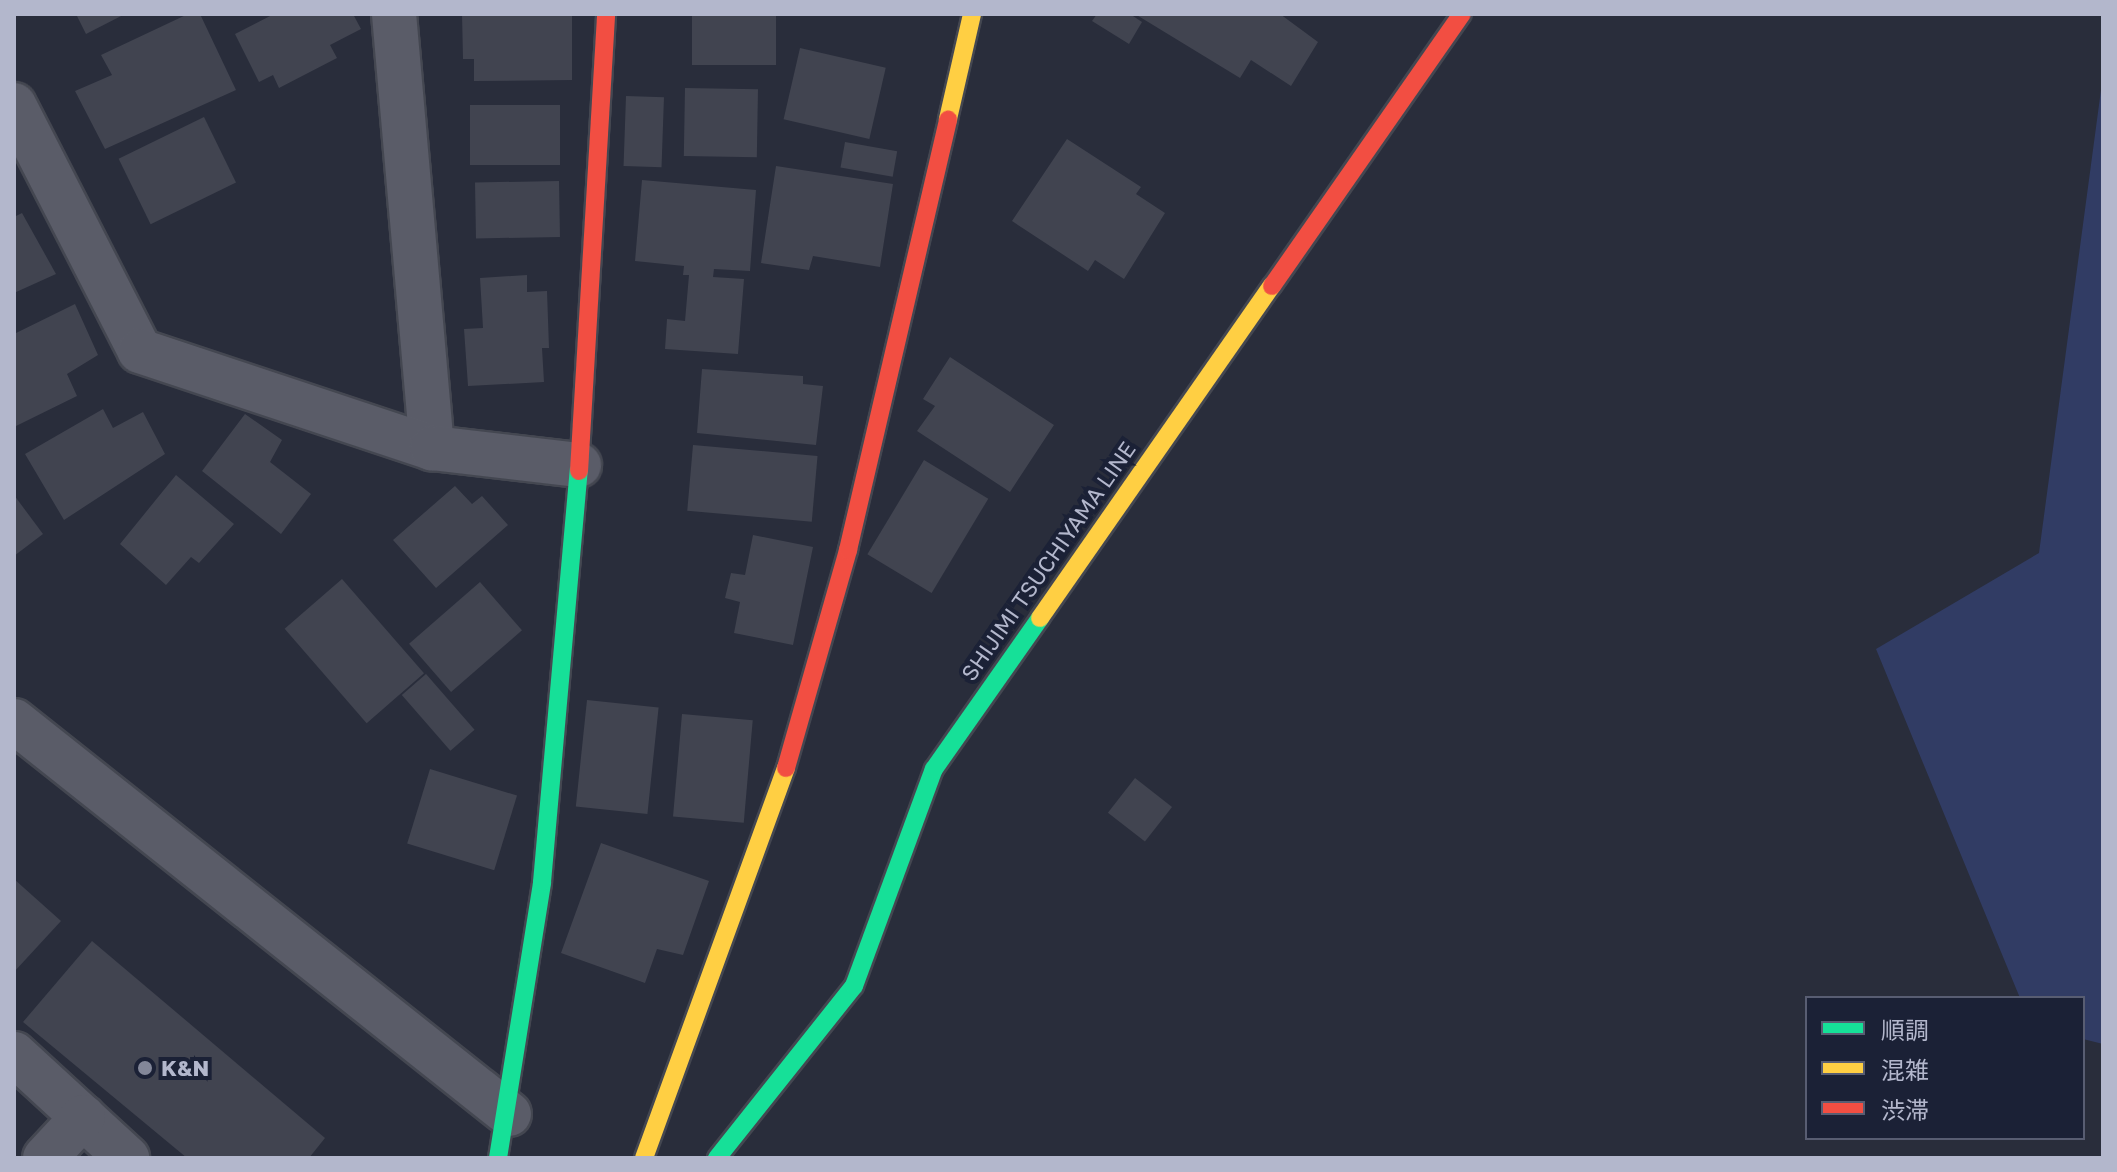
<!DOCTYPE html>
<html>
<head>
<meta charset="utf-8">
<style>
	body { margin:0 }
	#map { position:relative; width:2117px; height:1172px; overflow:hidden; background:#292d3b; font-family:"Golos Text","Noto Sans JP",sans-serif }
	div>[style] { position:absolute }
	[style*='--x'] { left:calc(var(--x)*1px); top:calc(var(--y)*1px); width:calc(var(--w)*1px); rotate:calc(var(--a)*1deg) }
	.water>* { inset:0; background:#313c64 }
	.building>* { inset:0; background:#414450; transform-origin:0 0 }
	.roads { filter:drop-shadow(2px 0 #444751) drop-shadow(-2px 0 #444751) drop-shadow(0 2px #444751) drop-shadow(0 -2px #444751) }
	.street>* { height:44px; margin:-22px; padding:0 22px; transform-origin:22px; border-radius:22px; background:#5a5c68 }
	.fast>* { height:18px; margin:-9px; padding:0 9px; transform-origin:9px; border-radius:9px; background:#16e098 }
	.slow>* { height:18px; margin:-9px; padding:0 9px; transform-origin:9px; border-radius:9px; background:#ffcf43 }
	.jam>* { height:18px; margin:-9px; padding:0 9px; transform-origin:9px; border-radius:9px; background:#f24e42 }
	.dots>* { width:22px; height:22px; translate:-50% -50%; box-sizing:border-box; border:4px solid #1b2136; border-radius:50% }
	span { translate:-50% -50%; white-space:nowrap; text-align:center; line-height:1.15; -webkit-text-stroke:8px #1b2136; paint-order:stroke }
	.street-label { font-size:22px; color:#b3b7cc }
	.poi-label { font-size:22px; color:#b3b7cc; font-weight:700 }
	.left { translate:0 -50%; text-align:left }
	.frame { position:absolute; inset:0; border:16px solid #b3b7cc; pointer-events:none }
	.legend { position:absolute; left:1805px; top:996px; width:280px; height:144px; box-sizing:border-box; background:#1b2136; border:2px solid #585d72; margin:0; padding:10px 14px; list-style:none; font-size:24px; color:#b3b7cc }
	.legend li { display:flex; align-items:center; gap:16px; height:40px }
	.legend b { width:40px; border:2px solid #585d72 }
</style>
</head>
<body>
<div id="map">
	<div class="water">
		<div style="clip-path:polygon(2103px 75px,2103px 1044px,2083px 1039px,2083px 998px,2020px 998px,1876px 649px,2039px 553px)"></div>
	</div>
	<div class="building">
		<div style="clip-path:polygon(76px 14px,125px 14px,86px 34px)"></div>
		<div style="clip-path:polygon(188px 14px,200px 14px,236px 90px,105px 149px,75px 91px,112px 75px,101px 55px)"></div>
		<div style="clip-path:polygon(274px 14px,353px 14px,361px 29px,330px 45px,337px 58px,279px 88px,273px 75px,259px 82px,235px 34px)"></div>
		<div style="clip-path:polygon(462px 14px,572px 14px,572px 80px,474px 81px,474px 59px,463px 59px)"></div>
		<div style="left:692px;top:14px;width:84px;height:51px"></div>
		<div style="clip-path:polygon(1097px 14px,1130px 14px,1142px 22px,1129px 44px,1092px 21px)"></div>
		<div style="clip-path:polygon(1135px 14px,1280px 14px,1318px 42px,1291px 86px,1251px 60px,1240px 78px)"></div>
		<div style="left:800px;top:48px;width:88px;height:73px;rotate:13deg"></div>
		<div style="left:685px;top:88px;width:73px;height:68px;rotate:1deg"></div>
		<div style="left:626px;top:96px;width:38px;height:70px;rotate:2deg"></div>
		<div style="left:560px;top:105px;width:60px;height:90px;rotate:90deg"></div>
		<div style="left:204px;top:117px;width:73px;height:95px;rotate:64deg"></div>
		<div style="clip-path:polygon(1067px 139px,1141px 187px,1136px 194px,1165px 213px,1124px 279px,1095px 260px,1088px 271px,1012px 221px)"></div>
		<div style="left:845px;top:142px;width:53px;height:26px;rotate:10deg"></div>
		<div style="clip-path:polygon(776px 166px,893px 184px,880px 267px,813px 256px,809px 270px,761px 263px)"></div>
		<div style="clip-path:polygon(642px 180px,756px 190px,750px 271px,714px 269px,713px 277px,744px 279px,738px 354px,665px 349px,667px 319px,685px 321px,689px 275px,683px 275px,684px 266px,635px 261px)"></div>
		<div style="left:559px;top:181px;width:56px;height:84px;rotate:89deg"></div>
		<div style="clip-path:polygon(22px 213px,56px 274px,14px 293px,14px 217px)"></div>
		<div style="clip-path:polygon(527px 275px,527px 292px,547px 291px,549px 348px,542px 348px,544px 382px,468px 386px,464px 329px,483px 328px,480px 278px)"></div>
		<div style="clip-path:polygon(75px 304px,98px 355px,67px 374px,77px 396px,14px 427px,14px 334px)"></div>
		<div style="clip-path:polygon(950px 357px,1054px 425px,1010px 492px,917px 431px,935px 406px,923px 399px)"></div>
		<div style="clip-path:polygon(702px 369px,803px 376px,803px 384px,823px 386px,816px 445px,697px 433px)"></div>
		<div style="clip-path:polygon(103px 409px,113px 428px,143px 412px,165px 454px,64px 520px,25px 454px)"></div>
		<div style="clip-path:polygon(245px 414px,282px 440px,270px 462px,311px 494px,281px 534px,202px 471px)"></div>
		<div style="left:693px;top:445px;width:125px;height:66px;rotate:5deg"></div>
		<div style="left:924px;top:460px;width:75px;height:110px;rotate:31deg"></div>
		<div style="clip-path:polygon(176px 475px,234px 524px,199px 563px,191px 557px,166px 585px,120px 544px)"></div>
		<div style="clip-path:polygon(455px 486px,472px 504px,482px 496px,508px 525px,436px 588px,393px 540px)"></div>
		<div style="clip-path:polygon(14px 495px,43px 534px,14px 556px)"></div>
		<div style="clip-path:polygon(753px 535px,813px 547px,793px 645px,734px 633px,740px 602px,725px 598px,731px 573px,745px 575px)"></div>
		<div style="left:342px;top:579px;width:125px;height:76px;rotate:49deg"></div>
		<div style="left:480px;top:582px;width:64px;height:94px;rotate:49deg"></div>
		<div style="left:426px;top:674px;width:74px;height:32px;rotate:49deg"></div>
		<div style="left:587px;top:700px;width:72px;height:107px;rotate:6deg"></div>
		<div style="left:682px;top:714px;width:71px;height:103px;rotate:5deg"></div>
		<div style="left:430px;top:769px;width:91px;height:78px;rotate:17deg"></div>
		<div style="left:1135px;top:778px;width:47px;height:44px;rotate:38deg"></div>
		<div style="clip-path:polygon(601px 843px,709px 881px,683px 955px,657px 949px,645px 983px,561px 953px)"></div>
		<div style="clip-path:polygon(14px 879px,61px 921px,14px 972px)"></div>
		<div style="clip-path:polygon(92px 941px,325px 1138px,309px 1158px,187px 1158px,23px 1022px)"></div>
	</div>
	<div class="roads">
		<div class="street">
			<div style="--x:394;--y:14;--w:436;--a:85"></div>
			<div style="--x:14;--y:105;--w:276;--a:62.9"></div>
			<div style="--x:140;--y:351;--w:308;--a:18.4"></div>
			<div style="--x:432;--y:448;--w:148;--a:6.6"></div>
			<div style="--x:14;--y:721;--w:632;--a:38.45"></div>
			<div style="--x:14;--y:1054;--w:154;--a:42.6"></div>
			<div style="--x:45;--y:1158;--w:56;--a:-47.2"></div>
		</div>
		<div class="fast">
			<div style="--x:498;--y:1158;--w:279;--a:-80.9"></div>
			<div style="--x:542;--y:882;--w:413;--a:-84.9"></div>
			<div style="--x:717;--y:1158;--w:220;--a:-51.5"></div>
			<div style="--x:854;--y:986;--w:231;--a:-69.8"></div>
			<div style="--x:934;--y:769;--w:184;--a:-54.9"></div>
		</div>
		<div class="slow">
			<div style="--x:948;--y:119;--w:108;--a:-77.1"></div>
			<div style="--x:1040;--y:618;--w:405;--a:-55.1"></div>
			<div style="--x:644;--y:1158;--w:415;--a:-70"></div>
		</div>
		<div class="jam">
			<div style="--x:1272;--y:286;--w:332;--a:-55.1"></div>
			<div style="--x:579;--y:471;--w:458;--a:-86.6"></div>
			<div style="--x:786;--y:768;--w:227;--a:-74.1"></div>
			<div style="--x:848;--y:550;--w:442;--a:-76.9"></div>
		</div>
	</div>
	<div class="dots">
		<div style="left:145px;top:1068px;background:#838799"></div>
	</div>
	<div class="street-label">
		<span style="left:1048px;top:561px;rotate:-55deg">SHIJIMI TSUCHIYAMA LINE</span>
	</div>
	<div class="poi-label">
		<span class="left" style="left:161px;top:1068px">K&amp;N</span>
	</div>
	<div class="frame"></div>
	<ul class="legend">
	<li><b style="height:10px;background:#16e098"></b>順調</li>
	<li><b style="height:10px;background:#ffcf43"></b>混雑</li>
	<li><b style="height:10px;background:#f24e42"></b>渋滞</li>
	</ul>
</div>
</body>
</html>
